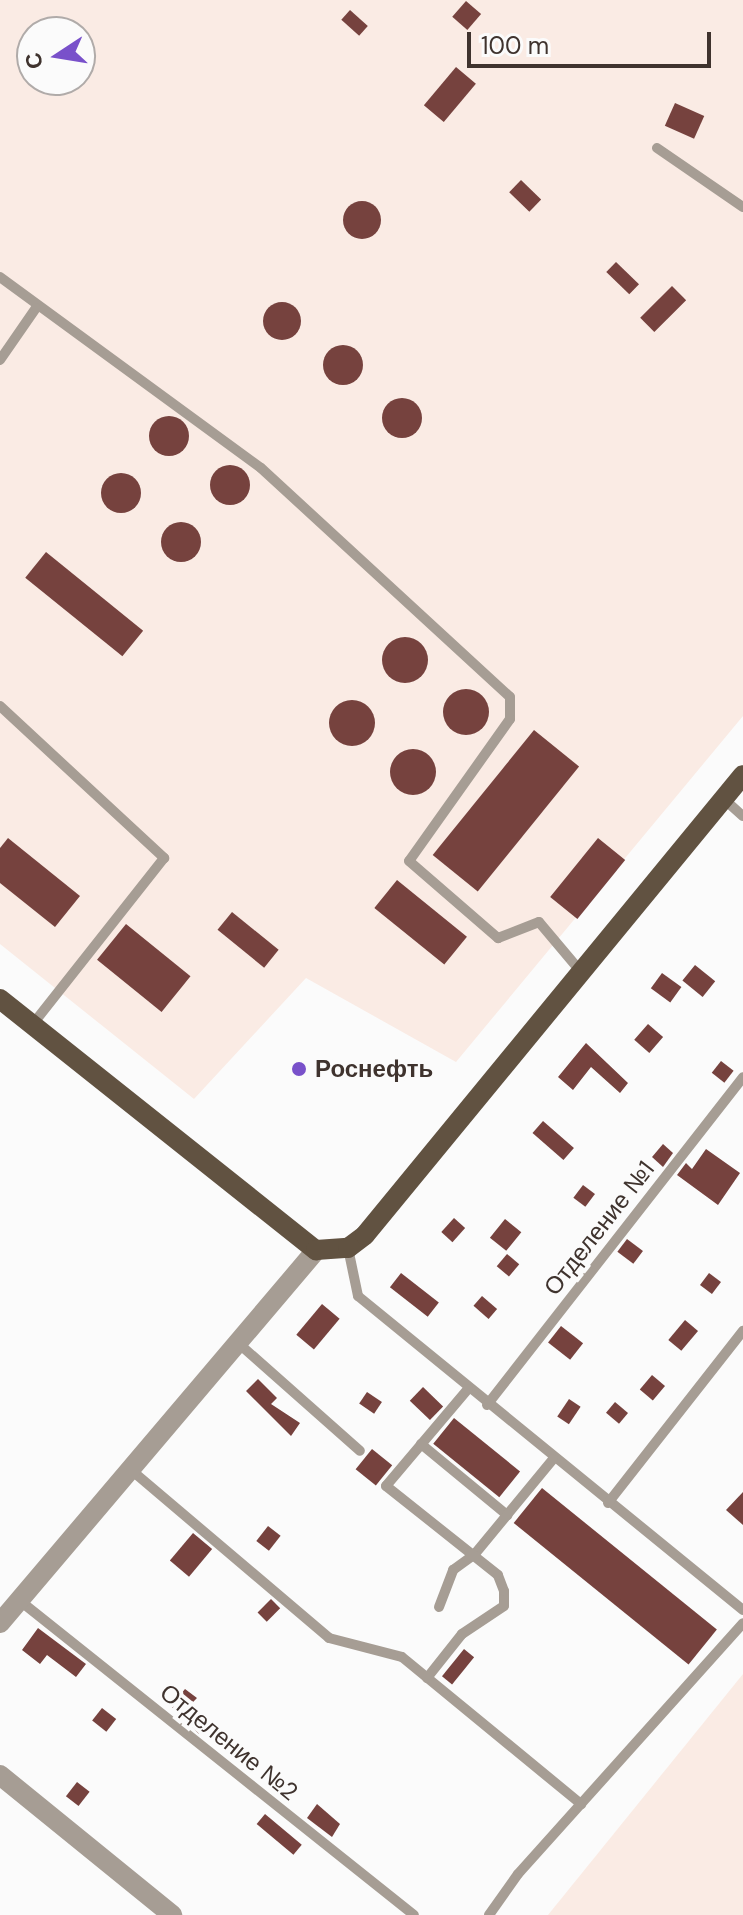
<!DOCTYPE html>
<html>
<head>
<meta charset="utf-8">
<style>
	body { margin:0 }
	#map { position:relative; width:743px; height:1915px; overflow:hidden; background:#fbfbfb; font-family:"DM Sans",sans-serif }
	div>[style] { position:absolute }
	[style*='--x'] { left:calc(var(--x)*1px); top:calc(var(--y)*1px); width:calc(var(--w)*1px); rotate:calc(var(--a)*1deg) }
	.built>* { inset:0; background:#faebe4 }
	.building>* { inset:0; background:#76423e; transform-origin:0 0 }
	.round { border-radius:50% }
	.lane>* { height:10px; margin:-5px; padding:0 5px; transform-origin:5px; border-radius:5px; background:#a69d94 }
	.street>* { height:20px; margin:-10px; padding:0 10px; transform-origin:10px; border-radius:10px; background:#a69d94 }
	.primary>* { height:20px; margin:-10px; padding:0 10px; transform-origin:10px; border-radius:10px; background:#615241 }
	.dots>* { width:22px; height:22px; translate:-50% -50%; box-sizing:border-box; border:4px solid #fbfbfb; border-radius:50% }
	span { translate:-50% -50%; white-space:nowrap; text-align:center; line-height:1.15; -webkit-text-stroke:8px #fbfbfb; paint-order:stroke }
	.poi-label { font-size:24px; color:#3f332e; font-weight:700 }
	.left { translate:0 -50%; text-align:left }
	.street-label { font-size:24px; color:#3f332e }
	.north { position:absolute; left:16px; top:16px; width:80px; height:80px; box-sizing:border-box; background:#fbfbfb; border:2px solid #b0aba9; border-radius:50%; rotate:258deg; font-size:22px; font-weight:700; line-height:32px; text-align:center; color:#3f332e }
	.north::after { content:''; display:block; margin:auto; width:28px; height:36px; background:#7951ca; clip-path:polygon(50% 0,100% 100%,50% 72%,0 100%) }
	.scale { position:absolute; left:467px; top:32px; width:244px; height:36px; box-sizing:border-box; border:4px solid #3f332e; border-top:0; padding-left:10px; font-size:24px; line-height:28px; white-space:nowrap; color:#3f332e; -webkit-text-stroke:6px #fbfbfb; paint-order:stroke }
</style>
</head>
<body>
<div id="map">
	<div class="built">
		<div style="clip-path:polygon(evenodd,0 0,743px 0,743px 716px,456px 1062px,306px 978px,194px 1099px,0 944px,0 0,32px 32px,80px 32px,80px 80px,32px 80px,32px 32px)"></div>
		<div style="clip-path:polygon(743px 1674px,743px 1915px,548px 1915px)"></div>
	</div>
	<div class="building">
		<div style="left:466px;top:1px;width:20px;height:21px;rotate:41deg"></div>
		<div style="left:350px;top:10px;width:24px;height:13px;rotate:42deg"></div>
		<div style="left:456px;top:67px;width:26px;height:50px;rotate:40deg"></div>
		<div style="left:675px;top:103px;width:32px;height:25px;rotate:24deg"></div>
		<div style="left:521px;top:180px;width:28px;height:17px;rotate:44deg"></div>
		<div class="round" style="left:343px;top:201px;width:38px;height:38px"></div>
		<div style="left:616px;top:262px;width:32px;height:14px;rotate:44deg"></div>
		<div style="left:672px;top:286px;width:20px;height:45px;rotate:45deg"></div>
		<div class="round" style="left:263px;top:302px;width:38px;height:38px"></div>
		<div class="round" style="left:323px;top:345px;width:40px;height:40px"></div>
		<div class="round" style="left:382px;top:398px;width:40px;height:40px"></div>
		<div class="round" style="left:149px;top:416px;width:40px;height:40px"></div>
		<div class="round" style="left:210px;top:465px;width:40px;height:40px"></div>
		<div class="round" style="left:101px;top:473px;width:40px;height:40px"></div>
		<div class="round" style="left:161px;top:522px;width:40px;height:40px"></div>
		<div style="left:46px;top:552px;width:125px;height:33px;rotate:39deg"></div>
		<div class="round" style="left:382px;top:637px;width:46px;height:46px"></div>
		<div class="round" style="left:443px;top:689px;width:46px;height:46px"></div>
		<div class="round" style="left:329px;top:700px;width:46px;height:46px"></div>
		<div style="left:534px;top:730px;width:58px;height:161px;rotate:39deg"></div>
		<div class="round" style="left:390px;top:749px;width:46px;height:46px"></div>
		<div style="clip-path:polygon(8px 838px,80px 896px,55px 927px,0 883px,0 848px)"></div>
		<div style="left:598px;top:838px;width:35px;height:76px;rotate:39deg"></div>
		<div style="left:397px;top:880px;width:90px;height:36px;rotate:39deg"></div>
		<div style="left:232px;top:912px;width:60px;height:23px;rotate:39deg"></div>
		<div style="left:126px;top:924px;width:83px;height:46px;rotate:39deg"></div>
		<div style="left:695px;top:965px;width:26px;height:20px;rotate:39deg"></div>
		<div style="left:662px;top:973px;width:24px;height:19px;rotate:36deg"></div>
		<div style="left:648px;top:1024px;width:20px;height:21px;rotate:41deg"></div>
		<div style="clip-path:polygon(586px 1043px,628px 1083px,620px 1093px,591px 1067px,573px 1090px,558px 1077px)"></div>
		<div style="left:721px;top:1061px;width:16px;height:15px;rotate:38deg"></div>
		<div style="left:543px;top:1121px;width:41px;height:16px;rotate:41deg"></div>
		<div style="clip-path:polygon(663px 1144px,673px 1153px,663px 1167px,652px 1157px)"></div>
		<div style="clip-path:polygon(706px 1149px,740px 1173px,718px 1205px,677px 1175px,686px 1163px,692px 1169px)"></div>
		<div style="left:583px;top:1185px;width:15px;height:16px;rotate:37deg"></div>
		<div style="left:454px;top:1218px;width:15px;height:19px;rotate:42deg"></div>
		<div style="left:505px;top:1219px;width:21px;height:24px;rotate:39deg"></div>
		<div style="left:627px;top:1239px;width:20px;height:16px;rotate:37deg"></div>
		<div style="left:507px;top:1254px;width:16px;height:16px;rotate:40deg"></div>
		<div style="left:401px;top:1273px;width:48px;height:18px;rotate:38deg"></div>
		<div style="left:709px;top:1273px;width:15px;height:15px;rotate:37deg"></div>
		<div style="left:482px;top:1296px;width:20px;height:13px;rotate:41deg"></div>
		<div style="left:322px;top:1304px;width:23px;height:40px;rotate:40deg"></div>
		<div style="left:685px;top:1320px;width:17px;height:26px;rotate:40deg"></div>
		<div style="left:561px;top:1326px;width:28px;height:21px;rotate:38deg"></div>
		<div style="left:652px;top:1375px;width:17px;height:19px;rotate:40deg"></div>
		<div style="clip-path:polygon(258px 1379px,277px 1398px,271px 1404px,300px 1423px,291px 1436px,246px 1391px)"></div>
		<div style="left:423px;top:1387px;width:28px;height:19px;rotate:44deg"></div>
		<div style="left:367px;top:1392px;width:18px;height:14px;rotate:34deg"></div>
		<div style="left:569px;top:1399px;width:14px;height:21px;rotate:34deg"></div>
		<div style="left:615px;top:1402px;width:17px;height:14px;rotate:40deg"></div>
		<div style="left:454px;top:1418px;width:85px;height:33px;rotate:39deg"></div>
		<div style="left:372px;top:1449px;width:26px;height:26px;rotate:39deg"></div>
		<div style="left:542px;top:1488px;width:225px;height:45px;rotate:39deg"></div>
		<div style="clip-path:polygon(743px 1492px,743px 1525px,726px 1510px)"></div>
		<div style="left:268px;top:1526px;width:16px;height:19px;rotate:38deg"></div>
		<div style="left:193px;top:1533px;width:25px;height:36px;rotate:40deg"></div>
		<div style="left:271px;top:1599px;width:13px;height:19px;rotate:45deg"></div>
		<div style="clip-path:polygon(38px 1628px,86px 1664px,76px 1677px,47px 1655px,40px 1664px,22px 1650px)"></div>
		<div style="left:464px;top:1649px;width:13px;height:35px;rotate:39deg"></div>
		<div style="clip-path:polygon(185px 1689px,197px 1698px,191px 1704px,210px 1722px,199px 1734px,171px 1706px)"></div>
		<div style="left:102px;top:1708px;width:18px;height:16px;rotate:38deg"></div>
		<div style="left:77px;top:1782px;width:16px;height:18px;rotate:38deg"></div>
		<div style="clip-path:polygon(317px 1804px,340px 1824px,332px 1837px,307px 1818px)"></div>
		<div style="left:265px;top:1814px;width:48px;height:13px;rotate:40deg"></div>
	</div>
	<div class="lane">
		<div style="--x:657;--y:148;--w:104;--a:34.5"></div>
		<div style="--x:0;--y:277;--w:323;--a:36.2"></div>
		<div style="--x:261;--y:468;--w:338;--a:42.6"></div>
		<div style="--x:510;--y:697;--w:22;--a:90"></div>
		<div style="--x:510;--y:719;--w:174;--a:125.4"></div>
		<div style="--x:409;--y:861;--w:118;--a:40.9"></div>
		<div style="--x:498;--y:938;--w:44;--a:-21.3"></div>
		<div style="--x:539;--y:922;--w:67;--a:49.9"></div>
		<div style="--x:0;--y:360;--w:63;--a:-55.3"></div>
		<div style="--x:0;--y:706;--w:224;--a:42.8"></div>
		<div style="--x:164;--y:858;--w:213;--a:128.3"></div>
		<div style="--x:725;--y:800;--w:24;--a:42"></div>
		<div style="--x:348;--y:1248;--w:49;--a:78.2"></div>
		<div style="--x:358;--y:1296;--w:497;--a:39.2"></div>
		<div style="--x:237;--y:1342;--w:164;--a:41.5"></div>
		<div style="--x:487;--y:1405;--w:416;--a:-52"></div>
		<div style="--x:421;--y:1444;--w:112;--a:39.5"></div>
		<div style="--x:130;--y:1469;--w:261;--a:40.3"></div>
		<div style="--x:329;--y:1638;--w:75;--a:14.6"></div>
		<div style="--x:402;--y:1657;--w:232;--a:39.4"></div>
		<div style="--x:608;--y:1503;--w:219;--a:-51.9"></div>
		<div style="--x:19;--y:1600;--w:505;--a:38.57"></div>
		<div style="--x:439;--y:1607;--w:40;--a:-69"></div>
		<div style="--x:453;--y:1570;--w:26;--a:-36"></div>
		<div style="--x:474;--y:1555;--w:124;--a:-50.5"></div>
		<div style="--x:427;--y:1678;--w:56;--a:-51.5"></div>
		<div style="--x:462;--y:1634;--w:50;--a:-33.7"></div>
		<div style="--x:504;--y:1606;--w:15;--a:-90"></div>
		<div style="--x:504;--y:1591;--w:17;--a:-111"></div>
		<div style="--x:498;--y:1575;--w:143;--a:-141.5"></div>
		<div style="--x:386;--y:1486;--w:127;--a:-49.8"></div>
		<div style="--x:489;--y:1915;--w:50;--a:-54.7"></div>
		<div style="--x:518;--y:1874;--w:337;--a:-48.1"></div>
	</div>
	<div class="street">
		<div style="--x:0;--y:1623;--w:489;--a:-49.7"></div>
		<div style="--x:0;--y:1775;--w:222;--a:39.1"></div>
	</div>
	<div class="primary">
		<div style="--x:0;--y:999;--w:404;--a:38.5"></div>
		<div style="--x:316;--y:1250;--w:32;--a:-4"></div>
		<div style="--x:348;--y:1248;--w:21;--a:-37"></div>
		<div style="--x:365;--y:1235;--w:595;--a:-50.59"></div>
	</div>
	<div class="dots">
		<div style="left:299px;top:1069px;background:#7951ca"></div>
	</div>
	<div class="poi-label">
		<span class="left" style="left:315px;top:1069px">Роснефть</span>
	</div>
	<div class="street-label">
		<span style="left:599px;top:1228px;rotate:-52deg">Отделение №1</span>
		<span style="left:229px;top:1742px;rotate:39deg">Отделение №2</span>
	</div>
	<div class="north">С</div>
	<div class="scale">100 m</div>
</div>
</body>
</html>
